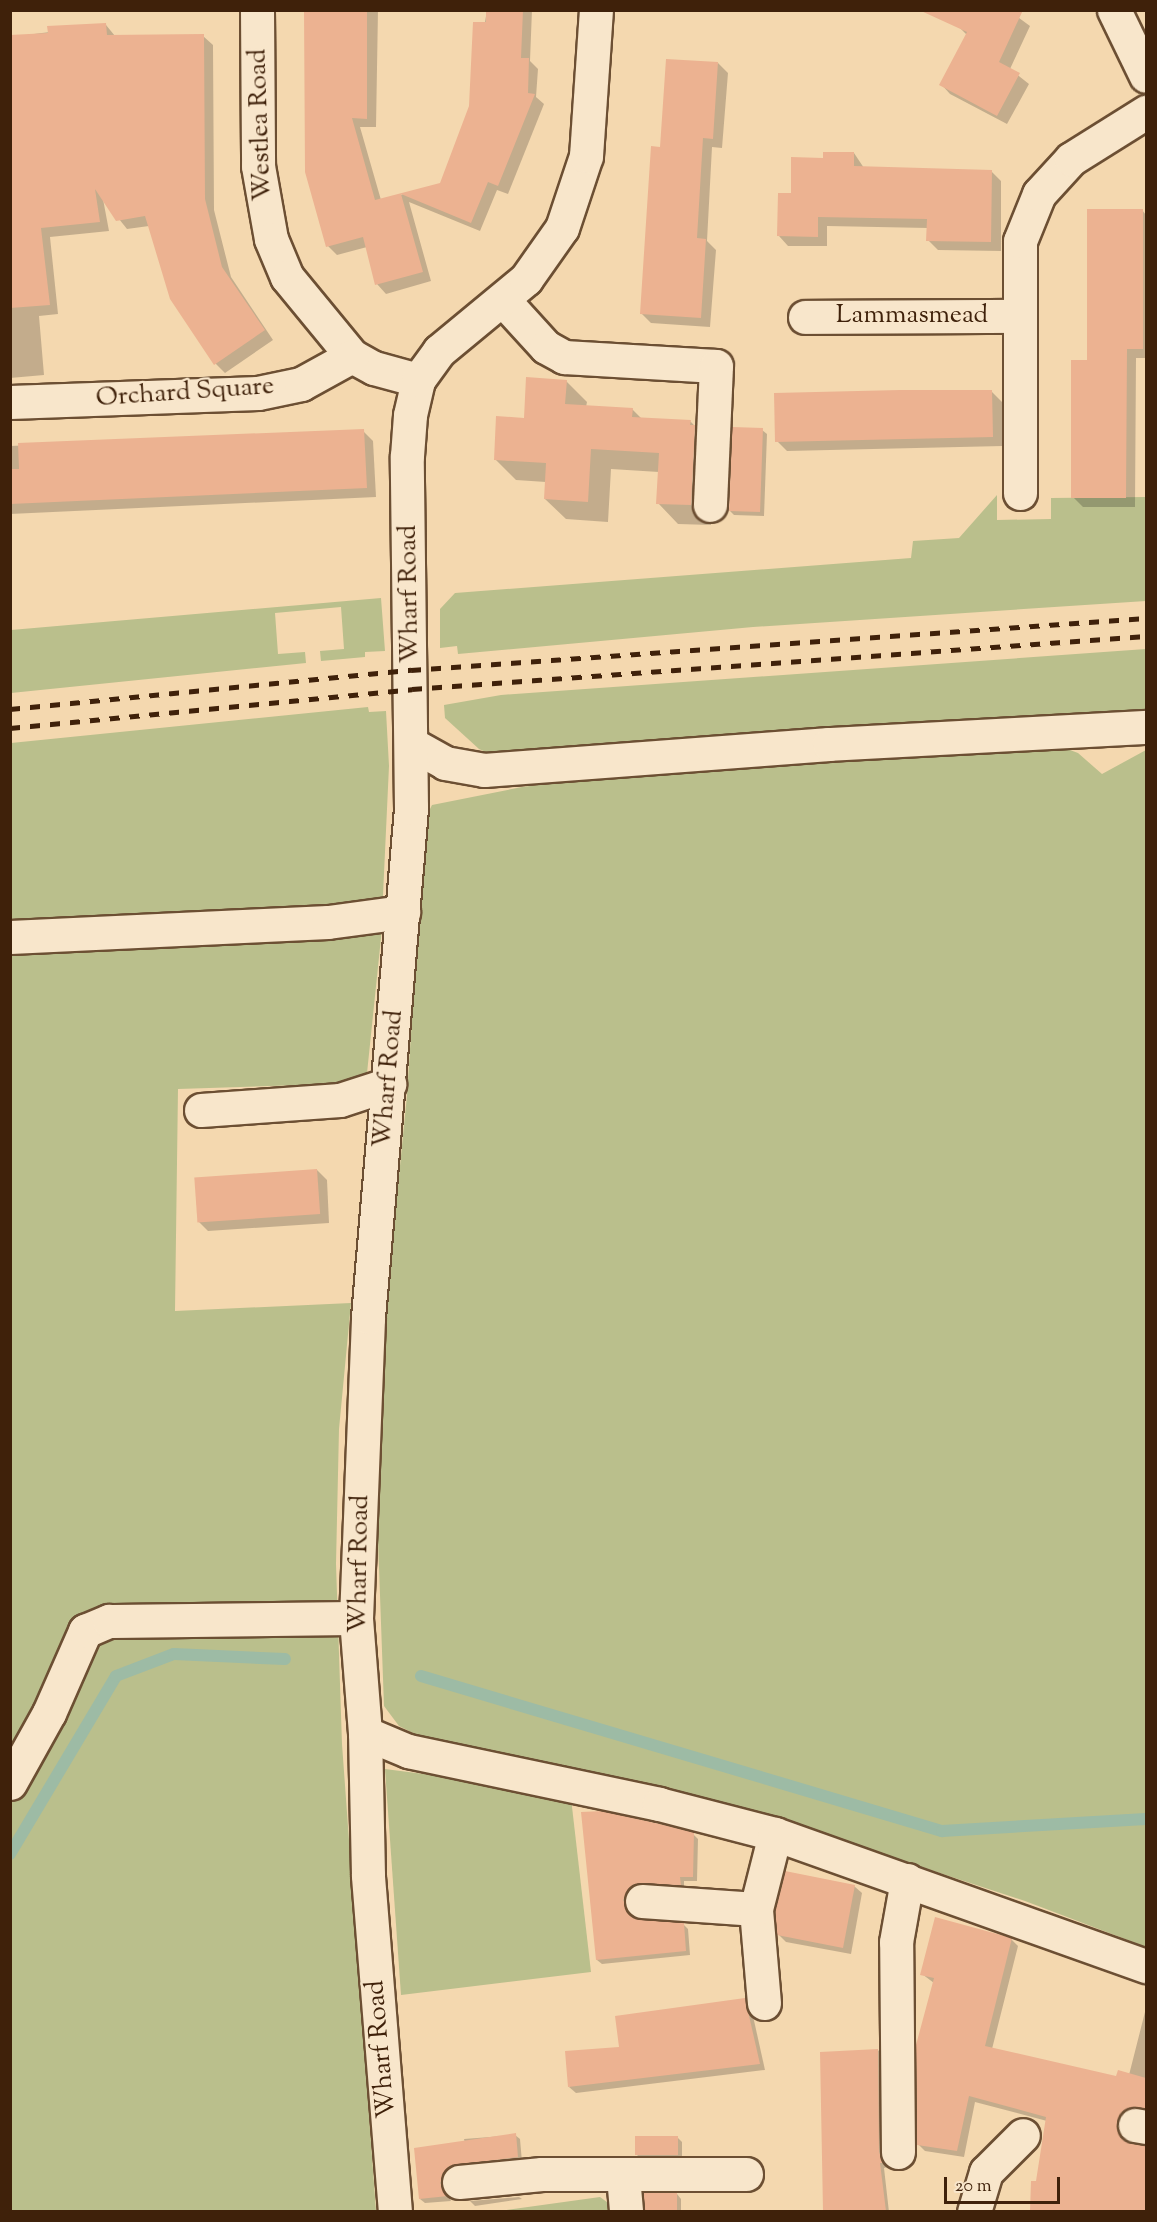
<!DOCTYPE html>
<html>
<head>
<meta charset="utf-8">
<style>
	body { margin:0 }
	#map { position:relative; width:1157px; height:2222px; overflow:hidden; background:#f4d8af; font-family:"Sorts Mill Goudy",serif }
	div>[style] { position:absolute }
	[style*='--x'] { left:calc(var(--x)*1px); top:calc(var(--y)*1px); width:calc(var(--w)*1px); rotate:calc(var(--a)*1deg) }
	.green>* { inset:0; background:#babf8c }
	.shadow>* { inset:0; background:#0003 }
	.stream>* { height:12px; margin:-6px; padding:0 6px; transform-origin:6px; border-radius:6px; background:#9dbba5 }
	.building>* { inset:0; background:#ecb291; transform-origin:0 0 }
	.roads { filter:drop-shadow(2px 0 #6c4f33) drop-shadow(-2px 0 #6c4f33) drop-shadow(0 2px #6c4f33) drop-shadow(0 -2px #6c4f33) }
	.minor>* { height:33px; margin:-16.5px; padding:0 16.5px; transform-origin:16.5px; border-radius:16.5px; background:#f8e6cb }
	.rail>* { height:4.5px; margin-top:-2.25px; transform-origin:0; background:repeating-linear-gradient(90deg,#3f210a 0 10px,transparent 0 20px) }
	span { translate:-50% -50%; white-space:nowrap; text-align:center; line-height:1.15; -webkit-text-stroke:4.5px #f8e6cb; paint-order:stroke }
	.street-label { font-size:26px; color:#3f210a }
	.frame { position:absolute; inset:0; border:12px solid #3f210a; pointer-events:none }
	.scale { position:absolute; left:944px; top:2177px; width:116px; height:27px; box-sizing:border-box; border:3px solid #3f210a; border-top:0; padding-left:8px; font-size:18px; line-height:21px; white-space:nowrap; color:#3f210a; -webkit-text-stroke:4px #f8e6cb; paint-order:stroke }
</style>
</head>
<body>
<div id="map">
	<div class="green">
		<div style="clip-path:polygon(997px 495px,997px 520px,1051px 519px,1051px 498px,1146px 497px,1146px 601px,753px 627px,458px 654px,457px 646px,440px 648px,440px 609px,455px 593px,911px 558px,913px 541px,959px 538px)"></div>
		<div style="clip-path:polygon(381px 598px,385px 651px,365px 652px,365px 657px,321px 661px,320px 651px,344px 649px,341px 607px,275px 613px,278px 654px,305px 652px,306px 663px,11px 693px,11px 630px)"></div>
		<div style="clip-path:polygon(1146px 649px,1146px 715px,493px 755px,479px 749px,445px 718px,444px 705px,501px 695px)"></div>
		<div style="clip-path:polygon(368px 707px,369px 712px,386px 711px,389px 766px,381px 938px,366px 1083px,178px 1089px,175px 1311px,351px 1303px,339px 1429px,336px 1564px,342px 1744px,376px 2211px,11px 2212px,11px 743px)"></div>
		<div style="clip-path:polygon(1054px 744px,1078px 753px,1102px 774px,1146px 750px,1146px 1947px,1025px 1901px,818px 1833px,427px 1740px,399px 1726px,384px 1706px,374px 1429px,407px 1095px,425px 819px,432px 805px,522px 787px,608px 776px)"></div>
		<div style="clip-path:polygon(385px 1769px,525px 1787px,571px 1798px,591px 1972px,401px 1995px)"></div>
		<div style="clip-path:polygon(600px 2197px,611px 2205px,611px 2212px,492px 2212px)"></div>
	</div>
	<div class="shadow">
		<div style="clip-path:polygon(306px 10px,378px 10px,376px 127px,360px 127px,381px 200px,441px 184px,471px 107px,487px 10px,532px 10px,530px 61px,538px 69px,536px 97px,544px 104px,508px 194px,497px 190px,480px 231px,409px 202px,431px 281px,386px 294px,377px 284px,367px 247px,337px 255px,328px 246px)"></div>
		<div style="clip-path:polygon(858px 10px,900px 10px,900px 12px)"></div>
		<div style="clip-path:polygon(1008px 10px,1030px 26px,1010px 69px,1029px 84px,1007px 124px,950px 94px,941px 84px,967px 35px,960px 28px)"></div>
		<div style="clip-path:polygon(106px 25px,115px 36px,203px 36px,213px 45px,214px 210px,231px 277px,273px 340px,225px 373px,216px 364px,149px 226px,127px 229px,103px 199px,109px 231px,50px 237px,58px 314px,39px 316px,44px 375px,10px 378px,10px 37px)"></div>
		<div style="clip-path:polygon(718px 63px,728px 73px,722px 148px,712px 147px,707px 241px,716px 250px,710px 327px,651px 323px,641px 313px,661px 148px)"></div>
		<div style="clip-path:polygon(854px 153px,864px 168px,991px 171px,1001px 181px,1001px 251px,938px 250px,928px 240px,928px 228px,827px 226px,827px 246px,788px 246px,779px 236px,792px 195px,824px 159px)"></div>
		<div style="clip-path:polygon(1142px 210px,1146px 215px,1146px 358px,1136px 358px,1135px 507px,1083px 507px,1073px 497px,1089px 362px)"></div>
		<div style="clip-path:polygon(566px 381px,587px 402px,586px 407px,632px 409px,642px 419px,690px 421px,715px 447px,711px 525px,678px 524px,658px 503px,659px 472px,611px 469px,608px 522px,566px 519px,545px 499px,546px 482px,516px 480px,495px 459px,526px 419px)"></div>
		<div style="clip-path:polygon(992px 392px,1002px 402px,1003px 446px,787px 451px,777px 441px)"></div>
		<div style="clip-path:polygon(762px 430px,767px 434px,764px 516px,734px 515px,729px 510px)"></div>
		<div style="clip-path:polygon(363px 431px,373px 441px,376px 497px,10px 514px,10px 446px)"></div>
		<div style="clip-path:polygon(317px 1170px,327px 1180px,329px 1223px,208px 1231px,198px 1221px)"></div>
		<div style="clip-path:polygon(582px 1814px,693px 1834px,698px 1839px,697px 1881px,684px 1881px,684px 1889px,627px 1906px,634px 1919px,683px 1924px,688px 1929px,690px 1955px,602px 1964px,597px 1960px)"></div>
		<div style="clip-path:polygon(854px 1886px,862px 1893px,851px 1954px,786px 1942px,778px 1934px)"></div>
		<div style="clip-path:polygon(1011px 1939px,1018px 1946px,992px 2049px,1117px 2078px,1129px 2075px,1146px 2008px,1146px 2114px,1123px 2130px,1127px 2142px,1146px 2146px,1146px 2212px,1032px 2212px,1033px 2183px,1037px 2183px,1047px 2121px,975px 2102px,964px 2157px,925px 2151px,918px 2144px,934px 1983px,922px 1974px)"></div>
		<div style="clip-path:polygon(744px 2000px,751px 2007px,765px 2070px,576px 2093px,569px 2087px,621px 2049px)"></div>
		<div style="clip-path:polygon(878px 2050px,882px 2055px,883px 2158px,887px 2167px,884px 2168px,889px 2212px,825px 2212px,822px 2053px)"></div>
		<div style="clip-path:polygon(515px 2135px,520px 2139px,522px 2162px,453px 2171px,444px 2189px,451px 2201px,425px 2203px,420px 2199px,465px 2144px,464px 2139px)"></div>
		<div style="clip-path:polygon(678px 2138px,682px 2142px,682px 2159px,641px 2159px,637px 2155px)"></div>
		<div style="clip-path:polygon(645px 2194px,677px 2194px,681px 2199px,681px 2212px,645px 2212px)"></div>
		<div style="clip-path:polygon(519px 2197px,522px 2199px,475px 2206px,470px 2201px)"></div>
	</div>
	<div class="stream">
		<div style="--x:421;--y:1676;--w:544;--a:16.57"></div>
		<div style="--x:942;--y:1831;--w:204;--a:-3.4"></div>
		<div style="--x:10;--y:1854;--w:207;--a:-59.2"></div>
		<div style="--x:116;--y:1676;--w:62;--a:-20.8"></div>
		<div style="--x:174;--y:1654;--w:111;--a:2.6"></div>
	</div>
	<div class="building">
		<div style="clip-path:polygon(304px 10px,367px 10px,367px 119px,352px 118px,375px 200px,440px 183px,469px 106px,473px 22px,486px 22px,486px 10px,523px 10px,521px 58px,529px 58px,528px 93px,535px 94px,498px 186px,488px 182px,471px 223px,401px 194px,423px 272px,375px 285px,363px 237px,326px 247px,305px 172px)"></div>
		<div style="clip-path:polygon(919px 10px,1023px 10px,999px 62px,1020px 73px,997px 116px,939px 85px,967px 32px)"></div>
		<div style="clip-path:polygon(106px 23px,107px 35px,204px 34px,205px 199px,222px 267px,265px 330px,214px 365px,170px 299px,145px 216px,116px 221px,95px 189px,100px 222px,41px 228px,50px 305px,10px 308px,10px 35px,48px 33px,47px 26px)"></div>
		<div style="clip-path:polygon(666px 59px,718px 62px,713px 139px,703px 138px,697px 238px,706px 239px,701px 318px,640px 314px,651px 146px,660px 147px)"></div>
		<div style="clip-path:polygon(823px 152px,854px 152px,854px 166px,992px 170px,991px 242px,926px 241px,927px 219px,818px 217px,818px 237px,777px 236px,778px 193px,791px 193px,791px 157px,823px 158px)"></div>
		<div style="clip-path:polygon(1087px 209px,1143px 209px,1143px 349px,1127px 349px,1126px 498px,1071px 498px,1071px 360px,1087px 360px)"></div>
		<div style="clip-path:polygon(526px 377px,567px 380px,565px 404px,633px 408px,632px 417px,691px 420px,690px 425px,695px 425px,691px 505px,656px 504px,659px 453px,591px 449px,588px 502px,544px 499px,546px 463px,494px 460px,496px 416px,524px 418px)"></div>
		<div style="clip-path:polygon(900px 390px,992px 390px,993px 437px,775px 442px,774px 393px)"></div>
		<div style="left:732px;top:427px;width:31px;height:84px;rotate:2deg"></div>
		<div style="clip-path:polygon(364px 429px,367px 488px,10px 504px,10px 469px,19px 469px,18px 443px)"></div>
		<div style="left:317px;top:1169px;width:45px;height:123px;rotate:86deg"></div>
		<div style="clip-path:polygon(603px 1811px,694px 1832px,693px 1877px,680px 1877px,681px 1885px,634px 1884px,623px 1900px,632px 1917px,684px 1923px,686px 1951px,596px 1960px,581px 1812px)"></div>
		<div style="clip-path:polygon(785px 1871px,855px 1885px,843px 1948px,777px 1935px,775px 1911px)"></div>
		<div style="clip-path:polygon(935px 1917px,1012px 1938px,985px 2046px,1116px 2076px,1118px 2070px,1146px 2078px,1146px 2108px,1128px 2108px,1117px 2122px,1123px 2140px,1146px 2145px,1146px 2211px,1030px 2211px,1031px 2181px,1036px 2181px,1046px 2117px,969px 2096px,957px 2151px,917px 2145px,916px 2045px,934px 1978px,920px 1975px)"></div>
		<div style="clip-path:polygon(745px 1998px,760px 2064px,568px 2087px,565px 2051px,619px 2047px,615px 2016px)"></div>
		<div style="clip-path:polygon(878px 2049px,879px 2152px,883px 2163px,880px 2163px,886px 2211px,823px 2211px,820px 2052px)"></div>
		<div style="clip-path:polygon(516px 2133px,518px 2157px,449px 2166px,440px 2183px,448px 2196px,419px 2199px,414px 2148px)"></div>
		<div style="left:635px;top:2136px;width:43px;height:19px"></div>
		<div style="left:643px;top:2193px;width:34px;height:18px"></div>
	</div>
	<div class="roads">
		<div class="minor">
			<div style="--x:257;--y:10;--w:156;--a:89.6"></div>
			<div style="--x:258;--y:166;--w:74;--a:79.9"></div>
			<div style="--x:271;--y:239;--w:41;--a:67.2"></div>
			<div style="--x:287;--y:277;--w:102;--a:50.6"></div>
			<div style="--x:352;--y:356;--w:25;--a:29"></div>
			<div style="--x:374;--y:368;--w:46;--a:15.3"></div>
			<div style="--x:1114;--y:10;--w:73;--a:64.1"></div>
			<div style="--x:504;--y:301;--w:62;--a:47.6"></div>
			<div style="--x:546;--y:347;--w:21;--a:29"></div>
			<div style="--x:564;--y:357;--w:152;--a:3.4"></div>
			<div style="--x:716;--y:366;--w:139;--a:92.5"></div>
			<div style="--x:805;--y:317;--w:215;--a:-0.3"></div>
			<div style="--x:10;--y:402;--w:248;--a:-2.1"></div>
			<div style="--x:258;--y:393;--w:44;--a:-11.8"></div>
			<div style="--x:301;--y:384;--w:58;--a:-28.8"></div>
			<div style="--x:1020;--y:493;--w:252;--a:-90"></div>
			<div style="--x:1020;--y:241;--w:51;--a:-68"></div>
			<div style="--x:1039;--y:194;--w:47;--a:-47.6"></div>
			<div style="--x:1071;--y:159;--w:89;--a:-32.1"></div>
			<div style="--x:413;--y:745;--w:37;--a:29"></div>
			<div style="--x:445;--y:763;--w:40;--a:10"></div>
			<div style="--x:484;--y:770;--w:346;--a:-4.3"></div>
			<div style="--x:829;--y:744;--w:317;--a:-3.1"></div>
			<div style="--x:10;--y:937;--w:318;--a:-2.7"></div>
			<div style="--x:328;--y:922;--w:76;--a:-7.6"></div>
			<div style="--x:201;--y:1110;--w:139;--a:-4.1"></div>
			<div style="--x:340;--y:1100;--w:52;--a:-18.1"></div>
			<div style="--x:365;--y:1733;--w:47;--a:22.7"></div>
			<div style="--x:408;--y:1751;--w:257;--a:11.9"></div>
			<div style="--x:659;--y:1804;--w:120;--a:14.5"></div>
			<div style="--x:775;--y:1834;--w:394;--a:19.6"></div>
			<div style="--x:10;--y:1783;--w:80;--a:-60.9"></div>
			<div style="--x:49;--y:1713;--w:90;--a:-66.3"></div>
			<div style="--x:85;--y:1631;--w:26;--a:-23"></div>
			<div style="--x:109;--y:1621;--w:247;--a:-0.7"></div>
			<div style="--x:642;--y:1901;--w:114;--a:4"></div>
			<div style="--x:764;--y:2003;--w:94;--a:-94.9"></div>
			<div style="--x:756;--y:1909;--w:77;--a:-75.8"></div>
			<div style="--x:1135;--y:2125;--w:11;--a:10"></div>
			<div style="--x:898;--y:2152;--w:210;--a:-90.5"></div>
			<div style="--x:896;--y:1942;--w:63;--a:-79.9"></div>
			<div style="--x:623;--y:2176;--w:36;--a:85"></div>
			<div style="--x:459;--y:2182;--w:83;--a:-5.5"></div>
			<div style="--x:542;--y:2174;--w:204;--a:0"></div>
			<div style="--x:395;--y:2212;--w:338;--a:-94.6"></div>
			<div style="--x:368;--y:1875;--w:142;--a:-91.2"></div>
			<div style="--x:365;--y:1733;--w:115;--a:-94.5"></div>
			<div style="--x:356;--y:1618;--w:301;--a:-87.7"></div>
			<div style="--x:368;--y:1317;--w:511;--a:-85.17"></div>
			<div style="--x:411;--y:808;--w:352;--a:-90.7"></div>
			<div style="--x:407;--y:456;--w:41;--a:-85.8"></div>
			<div style="--x:410;--y:415;--w:36;--a:-77"></div>
			<div style="--x:418;--y:380;--w:36;--a:-54"></div>
			<div style="--x:439;--y:351;--w:113;--a:-39.6"></div>
			<div style="--x:526;--y:279;--w:62;--a:-54.8"></div>
			<div style="--x:562;--y:228;--w:76;--a:-71.6"></div>
			<div style="--x:586;--y:156;--w:146;--a:-86.1"></div>
			<div style="--x:974;--y:2212;--w:42;--a:-73.3"></div>
			<div style="--x:986;--y:2172;--w:52;--a:-45"></div>
		</div>
	</div>
	<div class="rail">
		<div style="--x:10;--y:709;--w:403;--a:-5.6"></div>
		<div style="--x:411;--y:670;--w:737;--a:-4.05"></div>
		<div style="--x:10;--y:728;--w:404;--a:-5.5"></div>
		<div style="--x:412;--y:689;--w:736;--a:-4.13"></div>
	</div>
	<div class="street-label">
		<span style="left:261px;top:125px;rotate:-92deg">Westlea Road</span>
		<span style="left:912px;top:316px">Lammasmead</span>
		<span style="left:185px;top:393px;rotate:-4deg">Orchard Square</span>
		<span style="left:410px;top:594px;rotate:-91deg">Wharf Road</span>
		<span style="left:389px;top:1079px;rotate:-85deg">Wharf Road</span>
		<span style="left:360px;top:1564px;rotate:-89deg">Wharf Road</span>
		<span style="left:382px;top:2049px;rotate:-95deg">Wharf Road</span>
	</div>
	<div class="frame"></div>
	<div class="scale">20 m</div>
</div>
</body>
</html>
